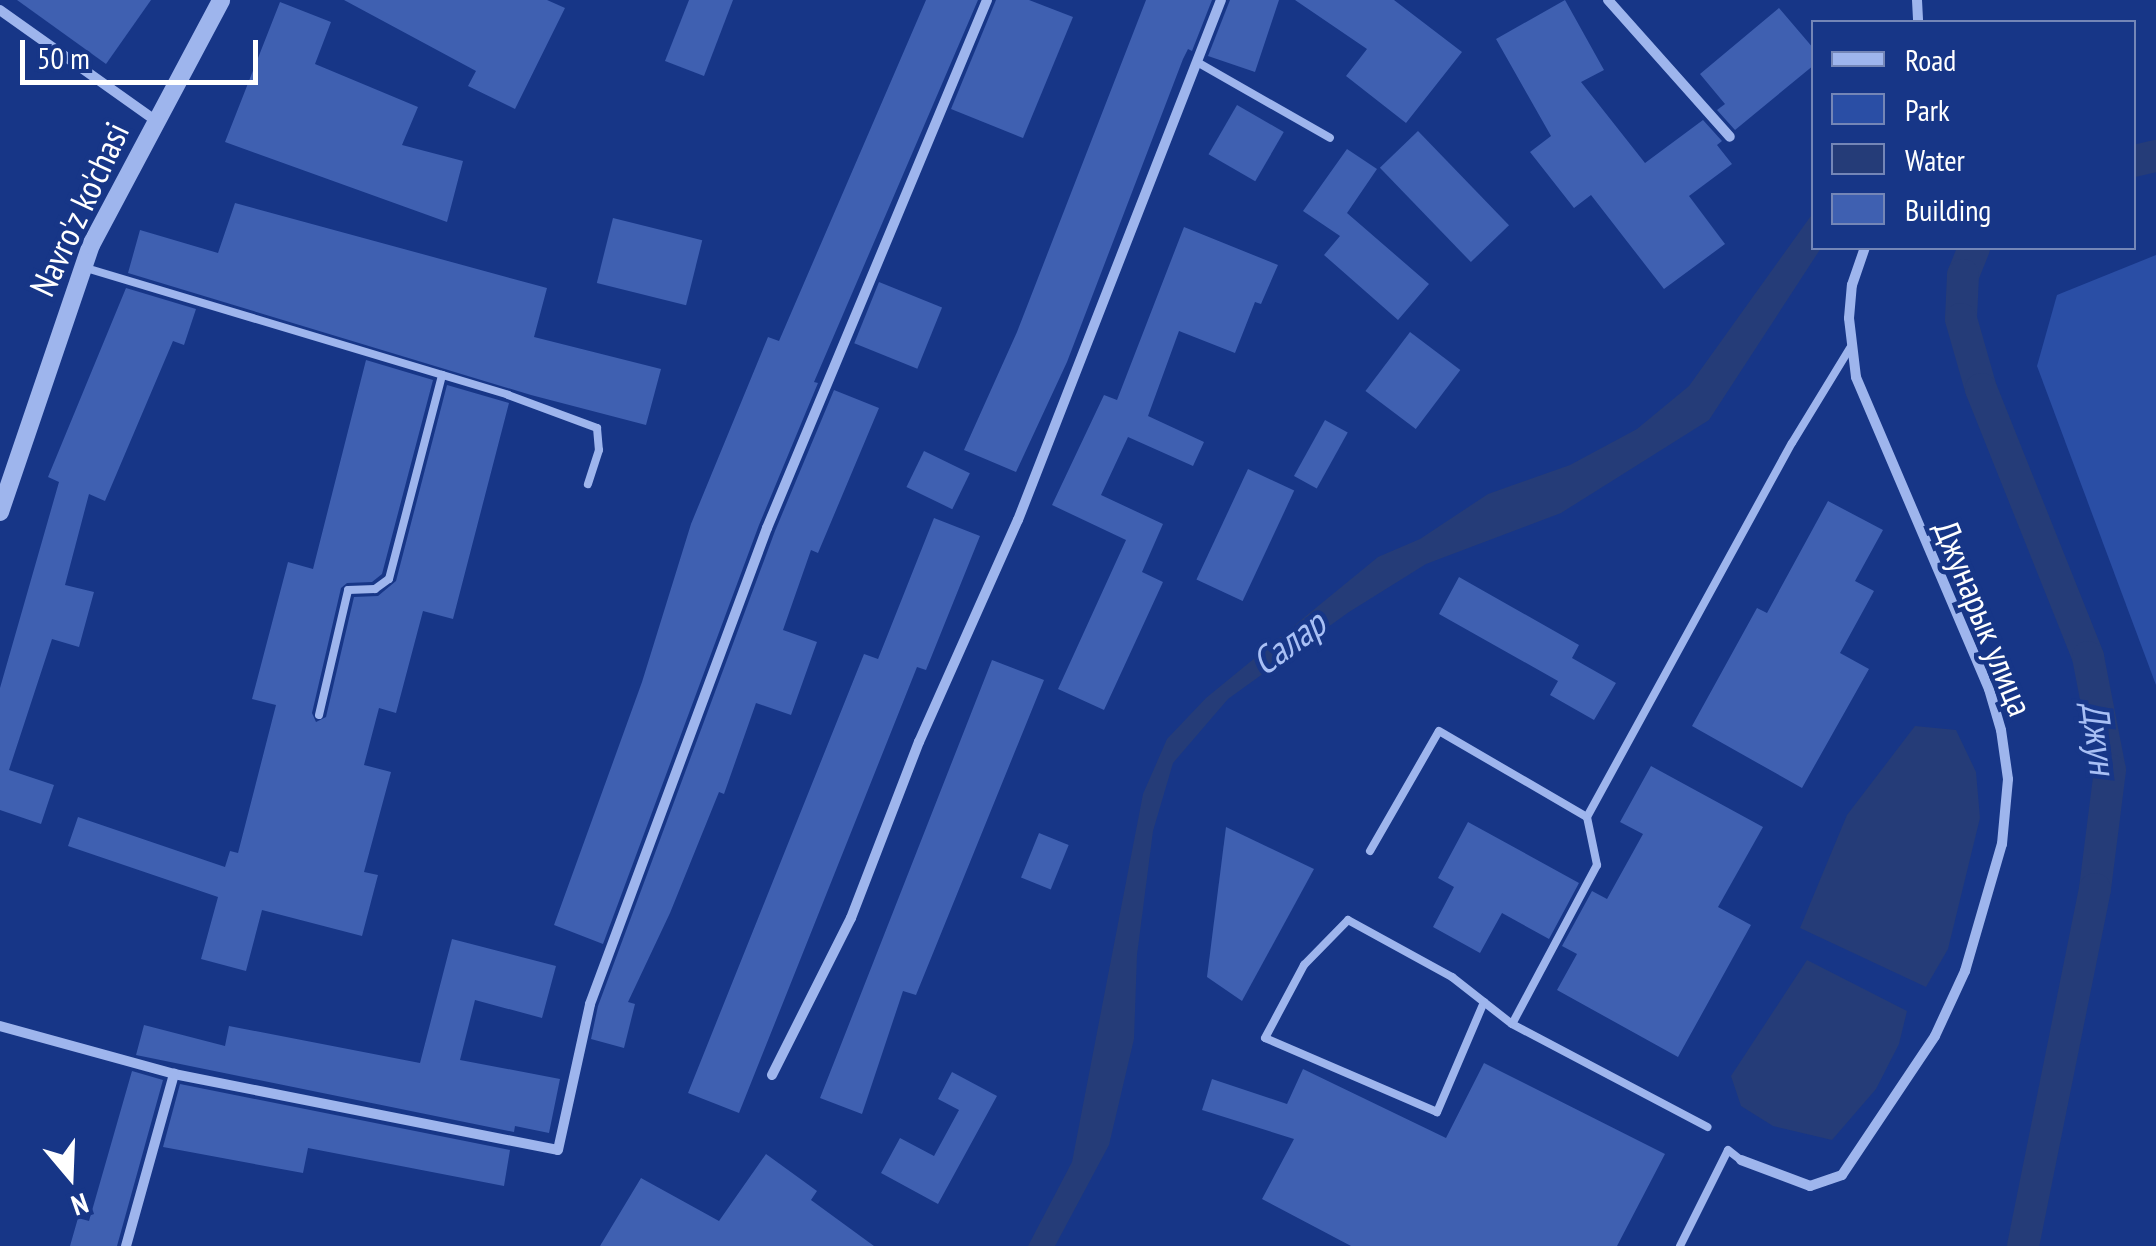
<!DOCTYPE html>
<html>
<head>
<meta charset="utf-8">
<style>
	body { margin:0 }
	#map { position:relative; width:2156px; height:1246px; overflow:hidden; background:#173687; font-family:"PT Sans Narrow",sans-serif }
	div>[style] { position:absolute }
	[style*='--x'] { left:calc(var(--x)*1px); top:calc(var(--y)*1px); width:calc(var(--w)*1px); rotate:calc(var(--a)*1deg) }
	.green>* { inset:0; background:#2a4ea5 }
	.water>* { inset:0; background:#253c78 }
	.canal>* { height:32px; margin:-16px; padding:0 16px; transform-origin:16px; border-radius:16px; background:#253c78 }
	.building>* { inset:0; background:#3f60b1; transform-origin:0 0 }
	.service>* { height:8px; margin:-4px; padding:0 4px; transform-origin:4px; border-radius:4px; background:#9eb5ed }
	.minor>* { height:10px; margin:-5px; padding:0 5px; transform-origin:5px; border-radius:5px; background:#9eb5ed }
	.tertiary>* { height:18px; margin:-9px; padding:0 9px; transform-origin:9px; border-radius:9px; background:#9eb5ed }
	span { translate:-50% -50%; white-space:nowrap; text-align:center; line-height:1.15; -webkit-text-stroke:9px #173687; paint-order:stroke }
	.street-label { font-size:35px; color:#fff }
	.water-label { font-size:38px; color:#a9c0f5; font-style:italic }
	.legend { position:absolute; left:1811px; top:20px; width:325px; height:230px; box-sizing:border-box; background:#173687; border:2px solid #7486b7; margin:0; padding:12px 18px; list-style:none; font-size:30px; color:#fff }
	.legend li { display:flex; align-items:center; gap:20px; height:50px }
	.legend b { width:50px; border:2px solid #7486b7 }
	.north { position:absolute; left:20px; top:1126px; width:100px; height:100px; -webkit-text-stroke:8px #173687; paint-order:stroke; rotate:161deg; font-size:28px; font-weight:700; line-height:40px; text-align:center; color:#fff }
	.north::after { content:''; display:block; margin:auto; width:35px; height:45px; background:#fff; clip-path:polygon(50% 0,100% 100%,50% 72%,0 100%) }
	.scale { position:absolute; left:20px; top:40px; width:238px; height:45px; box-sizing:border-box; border:5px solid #fff; border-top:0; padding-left:12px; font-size:30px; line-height:35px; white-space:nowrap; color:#fff; -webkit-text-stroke:8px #173687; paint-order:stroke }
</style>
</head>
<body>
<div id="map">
	<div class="green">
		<div style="clip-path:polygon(2156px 255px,2156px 685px,2037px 366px,2057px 295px)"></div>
	</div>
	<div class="water">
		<div style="clip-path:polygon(1813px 213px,1814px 248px,1821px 248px,1709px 420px,1561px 513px,1426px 564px,1349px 612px,1228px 699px,1173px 763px,1153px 831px,1137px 955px,1134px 1039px,1109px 1145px,1055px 1246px,1028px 1246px,1072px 1162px,1143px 794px,1167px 739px,1206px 698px,1378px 557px,1420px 539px,1488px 494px,1570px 465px,1637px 429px,1689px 386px)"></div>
		<div style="clip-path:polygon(1915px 726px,1956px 730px,1976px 772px,1980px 818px,1948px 949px,1926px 987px,1800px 928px,1847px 815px)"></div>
		<div style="clip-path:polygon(1807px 960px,1907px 1011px,1899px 1044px,1876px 1089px,1832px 1140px,1773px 1126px,1741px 1106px,1731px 1076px)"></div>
	</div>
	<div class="canal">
		<div style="--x:2134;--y:161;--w:23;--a:-13"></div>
		<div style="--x:1974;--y:248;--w:29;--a:112"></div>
		<div style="--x:1963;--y:275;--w:44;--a:92.6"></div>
		<div style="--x:1961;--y:319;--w:73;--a:74.1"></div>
		<div style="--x:1981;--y:389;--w:289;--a:68.2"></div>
		<div style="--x:2088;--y:657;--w:115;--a:79"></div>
		<div style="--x:2110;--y:770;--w:120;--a:97.2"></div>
		<div style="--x:2095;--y:889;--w:364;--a:101.4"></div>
	</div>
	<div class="building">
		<div style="clip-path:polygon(17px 0,151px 0,106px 64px)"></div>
		<div style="clip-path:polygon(344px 0,547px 0,565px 8px,515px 109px,468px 86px,476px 71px)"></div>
		<div style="clip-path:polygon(689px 0,733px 0,704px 76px,665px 61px)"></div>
		<div style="clip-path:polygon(926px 0,978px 0,814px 382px,818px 383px,759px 525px,603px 944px,554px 925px,642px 682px,691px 524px,768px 337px,779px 341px)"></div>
		<div style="clip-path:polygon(996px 0,1029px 0,1073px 17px,1023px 138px,951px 109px)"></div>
		<div style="clip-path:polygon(1146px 0,1212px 0,1192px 51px,1188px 49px,1183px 59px,1067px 362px,1016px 472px,964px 450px,1017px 332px)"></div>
		<div style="clip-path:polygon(1230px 0,1279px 0,1255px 72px,1208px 56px)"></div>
		<div style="clip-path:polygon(1295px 0,1394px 0,1462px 52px,1406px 123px,1346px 76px,1367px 49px)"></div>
		<div style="clip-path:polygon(1565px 0,1604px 70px,1581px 82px,1645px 163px,1703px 120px,1722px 141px,1717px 145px,1732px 164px,1689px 196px,1725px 244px,1664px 289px,1591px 195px,1574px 208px,1530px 152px,1551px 136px,1496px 39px)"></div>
		<div style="clip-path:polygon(280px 2px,331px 22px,315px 64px,418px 107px,402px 145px,463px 161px,447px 222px,225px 142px)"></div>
		<div style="clip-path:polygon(1779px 8px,1814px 49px,1814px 65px,1735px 130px,1717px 110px,1725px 104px,1700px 74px)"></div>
		<div style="left:1237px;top:105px;width:54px;height:57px;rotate:30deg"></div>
		<div style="left:1418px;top:131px;width:131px;height:53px;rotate:46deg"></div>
		<div style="clip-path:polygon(1347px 149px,1377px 169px,1347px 213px,1429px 284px,1398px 320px,1324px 255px,1340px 236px,1303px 211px)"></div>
		<div style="clip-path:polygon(235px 203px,547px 288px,534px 337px,661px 369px,646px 425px,531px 395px,128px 273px,140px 230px,218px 253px)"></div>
		<div style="left:613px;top:218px;width:92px;height:67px;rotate:14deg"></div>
		<div style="clip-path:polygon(1184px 227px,1278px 265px,1261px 304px,1255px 302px,1235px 353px,1179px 331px,1148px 416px,1204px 442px,1193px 466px,1128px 437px,1101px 495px,1163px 524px,1142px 572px,1163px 582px,1104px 710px,1058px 689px,1126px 540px,1052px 505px,1104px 395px,1117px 400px)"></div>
		<div style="left:879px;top:282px;width:68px;height:66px;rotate:22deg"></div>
		<div style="clip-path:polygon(126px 288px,196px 309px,184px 345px,173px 341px,105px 501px,89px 494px,65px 585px,94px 592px,79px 647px,52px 639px,9px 770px,54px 785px,41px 824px,0 810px,0 688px,59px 482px,48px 477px)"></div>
		<div style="left:1410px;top:332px;width:63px;height:74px;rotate:37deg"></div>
		<div style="clip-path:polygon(366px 360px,433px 380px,382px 574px,372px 582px,347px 583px,341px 588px,312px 713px,316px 722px,326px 717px,354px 597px,378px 596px,396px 581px,447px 385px,509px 403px,453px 619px,423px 611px,396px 713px,379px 708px,364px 765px,391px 772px,364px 872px,378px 875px,362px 936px,262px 910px,246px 971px,201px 959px,218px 897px,68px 846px,78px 817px,225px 867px,230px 851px,238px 853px,276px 705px,252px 699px,288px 562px,313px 569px)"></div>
		<div style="clip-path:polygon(834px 390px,879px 408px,818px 553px,811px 550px,783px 630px,817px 642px,791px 715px,756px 703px,724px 794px,719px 792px,670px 913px,628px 1002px,635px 1004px,624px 1048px,591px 1039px,598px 1006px,775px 531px)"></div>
		<div style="left:1325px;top:420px;width:26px;height:64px;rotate:29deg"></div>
		<div style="left:924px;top:451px;width:51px;height:40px;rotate:26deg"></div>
		<div style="left:1248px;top:469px;width:51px;height:122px;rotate:25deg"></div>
		<div style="clip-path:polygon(1828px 501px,1883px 530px,1855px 581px,1874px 591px,1840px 653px,1869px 669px,1802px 788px,1692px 726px,1757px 608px,1767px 613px)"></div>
		<div style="clip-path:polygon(934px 518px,980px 536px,926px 670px,917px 667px,739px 1113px,688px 1093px,864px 654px,878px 659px)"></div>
		<div style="clip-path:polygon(1459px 577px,1579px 645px,1572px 658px,1616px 683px,1594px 720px,1550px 695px,1558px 681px,1439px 614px)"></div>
		<div style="clip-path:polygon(992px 660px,1044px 680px,916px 995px,903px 991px,862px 1114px,820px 1098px)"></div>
		<div style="clip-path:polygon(1651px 766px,1763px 827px,1718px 907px,1751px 925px,1678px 1057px,1557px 990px,1577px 954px,1562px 946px,1592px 891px,1607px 899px,1643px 834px,1620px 822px)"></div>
		<div style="clip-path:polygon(1468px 822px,1579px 883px,1549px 939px,1502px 913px,1480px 953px,1433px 927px,1454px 887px,1438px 878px)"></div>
		<div style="clip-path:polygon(1226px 827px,1314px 869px,1242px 1001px,1207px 977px)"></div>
		<div style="left:1039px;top:833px;width:32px;height:48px;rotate:22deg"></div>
		<div style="clip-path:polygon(452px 939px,556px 966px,542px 1018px,475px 1000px,460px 1060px,560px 1079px,549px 1133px,515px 1126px,514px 1132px,136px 1055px,144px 1025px,225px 1046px,229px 1026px,420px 1063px)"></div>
		<div style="clip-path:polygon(1484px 1063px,1665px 1154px,1617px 1246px,1351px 1246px,1262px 1199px,1294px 1139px,1202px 1110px,1212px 1079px,1287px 1104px,1303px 1069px,1446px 1138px)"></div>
		<div style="clip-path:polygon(132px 1071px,163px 1080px,117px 1246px,70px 1246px,78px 1218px,89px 1221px)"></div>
		<div style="clip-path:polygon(952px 1072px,997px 1096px,938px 1204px,881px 1173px,900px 1138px,934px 1156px,959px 1110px,938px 1099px)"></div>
		<div style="clip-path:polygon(180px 1084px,510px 1150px,504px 1186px,308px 1148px,303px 1173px,163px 1147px)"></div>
		<div style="clip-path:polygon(766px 1154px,817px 1191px,811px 1200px,874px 1246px,600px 1246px,641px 1178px,719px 1221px)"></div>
	</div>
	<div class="service">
		<div style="--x:1197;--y:62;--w:153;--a:29.7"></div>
		<div style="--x:86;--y:268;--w:441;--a:16.7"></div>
		<div style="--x:508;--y:395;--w:95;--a:20.3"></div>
		<div style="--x:597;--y:428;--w:22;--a:85"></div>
		<div style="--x:599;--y:450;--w:36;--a:108"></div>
		<div style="--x:319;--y:715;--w:128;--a:-76.9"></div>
		<div style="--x:348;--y:590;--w:27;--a:-2"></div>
		<div style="--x:375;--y:589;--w:17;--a:-36"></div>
		<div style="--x:389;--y:579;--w:211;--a:-75.4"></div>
		<div style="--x:1587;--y:817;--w:49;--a:78.2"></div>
		<div style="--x:1597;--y:865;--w:180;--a:118.1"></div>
		<div style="--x:1512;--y:1024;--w:221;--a:27.8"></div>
		<div style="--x:1370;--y:851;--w:138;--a:-60.1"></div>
		<div style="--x:1439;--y:731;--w:171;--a:30.2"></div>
		<div style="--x:1587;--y:817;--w:426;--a:-61.3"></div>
		<div style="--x:1792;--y:443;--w:111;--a:-58.6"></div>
		<div style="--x:1484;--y:1002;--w:120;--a:113.1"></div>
		<div style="--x:1437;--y:1112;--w:187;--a:-156.7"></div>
		<div style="--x:1265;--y:1038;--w:83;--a:-61.9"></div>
		<div style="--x:1304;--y:965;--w:63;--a:-45.6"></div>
		<div style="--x:1348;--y:920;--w:119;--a:28.7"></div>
		<div style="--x:1452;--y:977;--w:76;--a:38.1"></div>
		<div style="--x:1680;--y:1246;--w:107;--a:-63.4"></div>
		<div style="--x:1728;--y:1150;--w:16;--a:38"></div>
	</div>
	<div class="minor">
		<div style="--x:1608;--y:0;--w:183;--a:48.3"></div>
		<div style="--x:1917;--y:0;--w:22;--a:87"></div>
		<div style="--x:0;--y:10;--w:191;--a:35.4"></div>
		<div style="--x:0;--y:1026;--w:180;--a:15.4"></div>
		<div style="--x:174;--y:1074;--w:391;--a:11.2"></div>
		<div style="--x:558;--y:1150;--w:149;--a:-77.6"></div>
		<div style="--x:590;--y:1004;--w:508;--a:-69.6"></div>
		<div style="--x:767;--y:528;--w:572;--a:-67.38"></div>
		<div style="--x:772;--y:1075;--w:176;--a:-63.3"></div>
		<div style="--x:851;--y:918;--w:189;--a:-68.9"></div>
		<div style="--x:919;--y:742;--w:243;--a:-66"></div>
		<div style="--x:1018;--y:520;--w:558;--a:-68.68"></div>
		<div style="--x:1741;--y:1160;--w:74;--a:20.6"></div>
		<div style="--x:1810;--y:1186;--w:34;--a:-19"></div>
		<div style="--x:1842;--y:1175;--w:167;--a:-56.2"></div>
		<div style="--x:1935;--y:1036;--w:72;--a:-65.2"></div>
		<div style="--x:1965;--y:971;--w:132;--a:-73.8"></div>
		<div style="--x:2002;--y:844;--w:65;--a:-84.7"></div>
		<div style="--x:2008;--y:779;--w:49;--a:-98.1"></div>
		<div style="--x:2001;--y:730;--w:43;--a:-106.3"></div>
		<div style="--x:1989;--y:689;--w:339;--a:-113.1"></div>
		<div style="--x:1856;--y:377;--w:59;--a:-96.8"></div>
		<div style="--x:1849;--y:318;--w:33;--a:-85"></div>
		<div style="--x:1852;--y:285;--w:39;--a:-71"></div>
		<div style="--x:126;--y:1246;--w:179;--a:-74.4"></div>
	</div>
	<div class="tertiary">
		<div style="--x:0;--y:512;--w:282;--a:-71.2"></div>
		<div style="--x:91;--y:245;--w:277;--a:-62"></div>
	</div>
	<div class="street-label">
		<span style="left:79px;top:209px;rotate:-65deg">Navro'z ko'chasi</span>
		<span style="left:1984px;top:618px;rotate:68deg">Джунарык улица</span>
	</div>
	<div class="water-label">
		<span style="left:1288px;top:642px;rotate:-36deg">Салар</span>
		<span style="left:2100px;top:738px;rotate:83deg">Джун</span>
	</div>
	<ul class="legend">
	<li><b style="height:12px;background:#9eb5ed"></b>Road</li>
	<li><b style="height:28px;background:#2a4ea5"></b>Park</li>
	<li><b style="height:28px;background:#253c78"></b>Water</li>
	<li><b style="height:28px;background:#3f60b1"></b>Building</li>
	</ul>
	<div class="north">N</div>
	<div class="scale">50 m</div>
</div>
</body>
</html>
